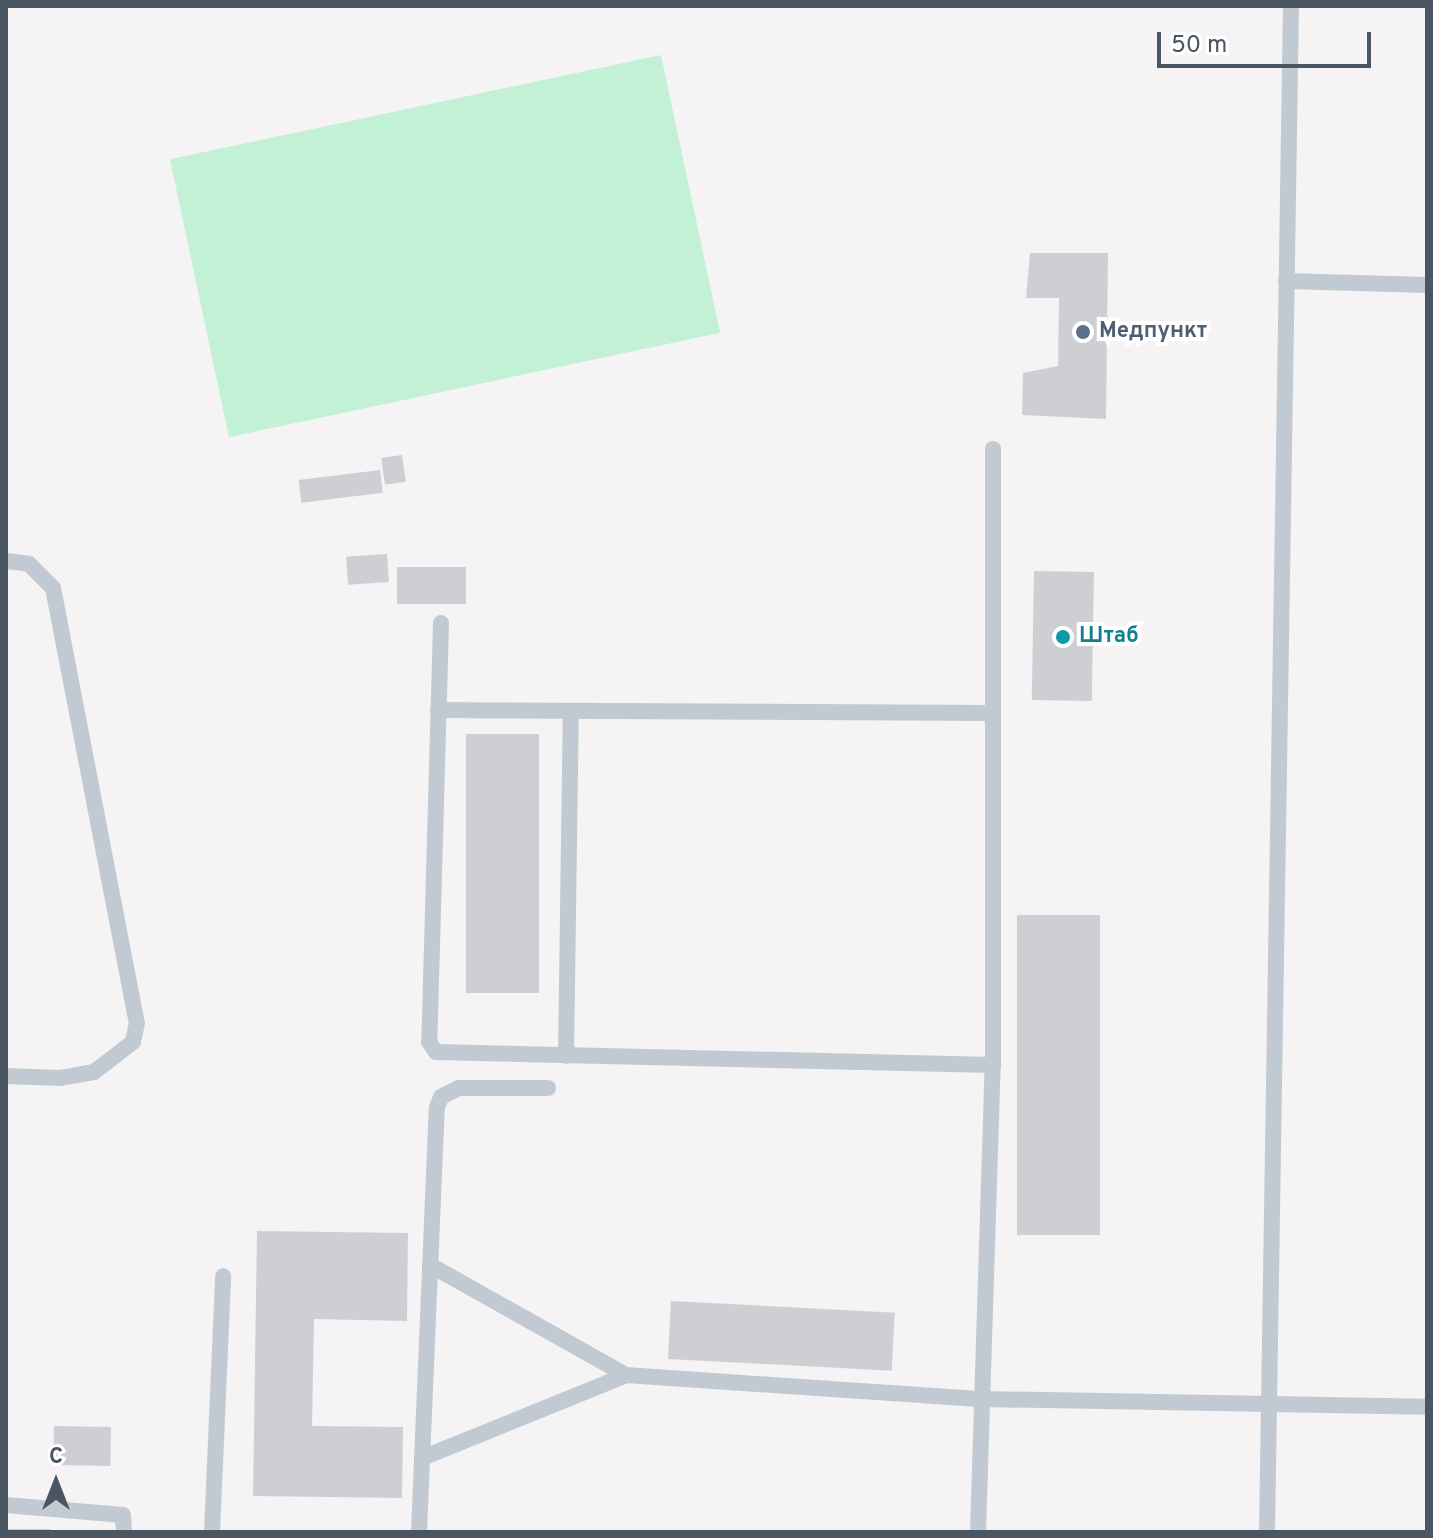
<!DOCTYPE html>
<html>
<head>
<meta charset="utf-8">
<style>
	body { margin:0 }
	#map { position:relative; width:1433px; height:1538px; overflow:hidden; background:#f5f3f3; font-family:Overpass,sans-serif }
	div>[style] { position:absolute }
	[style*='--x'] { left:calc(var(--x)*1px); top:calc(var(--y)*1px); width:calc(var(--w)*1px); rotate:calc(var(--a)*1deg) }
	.green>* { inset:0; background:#c3f1d5; transform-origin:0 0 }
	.building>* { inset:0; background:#cdcfd5; transform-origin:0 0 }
	.service>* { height:16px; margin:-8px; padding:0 8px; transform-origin:8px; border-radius:8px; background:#c1cad2 }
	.dots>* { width:22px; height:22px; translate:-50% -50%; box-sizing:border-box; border:4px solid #fff; border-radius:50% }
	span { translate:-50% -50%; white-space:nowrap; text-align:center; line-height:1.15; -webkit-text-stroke:8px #fff; paint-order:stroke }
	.service-label { font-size:22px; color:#4e5e75; font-weight:700 }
	.left { translate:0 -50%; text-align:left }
	.culture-label { font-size:22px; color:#0d838f; font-weight:700 }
	.frame { position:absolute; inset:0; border:8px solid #4a5661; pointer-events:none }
	.north { position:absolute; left:16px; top:1442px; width:80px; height:80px; -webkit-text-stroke:6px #fff; paint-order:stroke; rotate:0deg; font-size:22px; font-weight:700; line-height:32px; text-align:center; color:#4a5661 }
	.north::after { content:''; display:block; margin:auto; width:28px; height:36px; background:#4a5661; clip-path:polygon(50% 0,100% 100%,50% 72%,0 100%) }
	.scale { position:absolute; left:1157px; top:32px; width:214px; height:36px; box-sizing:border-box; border:4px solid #4a5661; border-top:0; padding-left:10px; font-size:24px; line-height:28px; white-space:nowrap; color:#4a5661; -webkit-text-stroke:6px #fff; paint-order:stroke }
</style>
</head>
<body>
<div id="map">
	<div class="green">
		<div style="left:661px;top:55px;width:284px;height:502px;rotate:78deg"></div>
	</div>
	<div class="building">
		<div style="clip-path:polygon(1030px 253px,1108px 253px,1106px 419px,1022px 415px,1023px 373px,1058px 366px,1059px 298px,1026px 298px)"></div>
		<div style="left:402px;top:455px;width:27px;height:21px;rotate:82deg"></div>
		<div style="left:380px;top:470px;width:23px;height:82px;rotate:83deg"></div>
		<div style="left:387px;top:554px;width:28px;height:41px;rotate:86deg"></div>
		<div style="left:397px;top:567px;width:69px;height:37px"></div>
		<div style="left:1094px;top:572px;width:129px;height:60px;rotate:91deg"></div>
		<div style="left:466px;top:734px;width:73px;height:259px"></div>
		<div style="left:1017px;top:915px;width:83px;height:320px"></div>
		<div style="clip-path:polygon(257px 1231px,408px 1233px,407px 1321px,314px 1319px,312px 1426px,403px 1427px,402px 1498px,253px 1496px)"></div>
		<div style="left:671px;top:1301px;width:224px;height:58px;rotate:3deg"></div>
		<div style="left:54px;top:1426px;width:57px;height:39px;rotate:1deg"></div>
		<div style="left:6px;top:1529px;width:45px;height:3px"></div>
	</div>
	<div class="service">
		<div style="--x:1286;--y:281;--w:141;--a:1.6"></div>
		<div style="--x:6;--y:561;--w:23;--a:7"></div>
		<div style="--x:29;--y:564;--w:34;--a:45"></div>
		<div style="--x:53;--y:588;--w:443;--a:79.1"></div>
		<div style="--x:137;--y:1023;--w:19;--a:102"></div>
		<div style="--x:133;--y:1042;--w:49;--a:142.4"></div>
		<div style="--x:94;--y:1072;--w:35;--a:170"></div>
		<div style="--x:60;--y:1078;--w:54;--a:-177.9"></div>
		<div style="--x:441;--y:623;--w:419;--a:91.6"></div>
		<div style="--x:429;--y:1042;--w:12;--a:55"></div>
		<div style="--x:436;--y:1052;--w:557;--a:1.34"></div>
		<div style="--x:438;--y:710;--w:552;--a:0.31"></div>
		<div style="--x:566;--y:1056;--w:345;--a:-89.2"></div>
		<div style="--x:430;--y:1265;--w:225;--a:29.3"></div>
		<div style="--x:422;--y:1458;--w:220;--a:-22.1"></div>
		<div style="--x:626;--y:1375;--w:357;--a:3.9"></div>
		<div style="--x:982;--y:1399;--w:445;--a:1"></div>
		<div style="--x:6;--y:1505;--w:117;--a:4.9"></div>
		<div style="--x:123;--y:1515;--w:17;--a:87"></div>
		<div style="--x:212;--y:1532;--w:256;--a:-87.5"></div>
		<div style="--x:419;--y:1532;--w:425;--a:-87.6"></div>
		<div style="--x:437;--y:1107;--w:11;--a:-68"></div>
		<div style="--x:441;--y:1097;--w:20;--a:-27"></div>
		<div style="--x:459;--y:1088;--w:89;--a:0"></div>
		<div style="--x:978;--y:1532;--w:467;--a:-88.2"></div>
		<div style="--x:993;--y:1065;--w:616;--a:-90"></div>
		<div style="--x:1267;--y:1532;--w:1526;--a:-89.1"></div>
	</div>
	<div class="dots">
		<div style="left:1083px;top:332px;background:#5c6f8a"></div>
		<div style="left:1063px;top:637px;background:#0f9aa8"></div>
	</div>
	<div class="service-label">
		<span class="left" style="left:1099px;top:332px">Медпункт</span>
	</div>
	<div class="culture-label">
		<span class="left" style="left:1079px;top:637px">Штаб</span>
	</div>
	<div class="frame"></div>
	<div class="north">С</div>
	<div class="scale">50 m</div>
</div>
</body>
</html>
